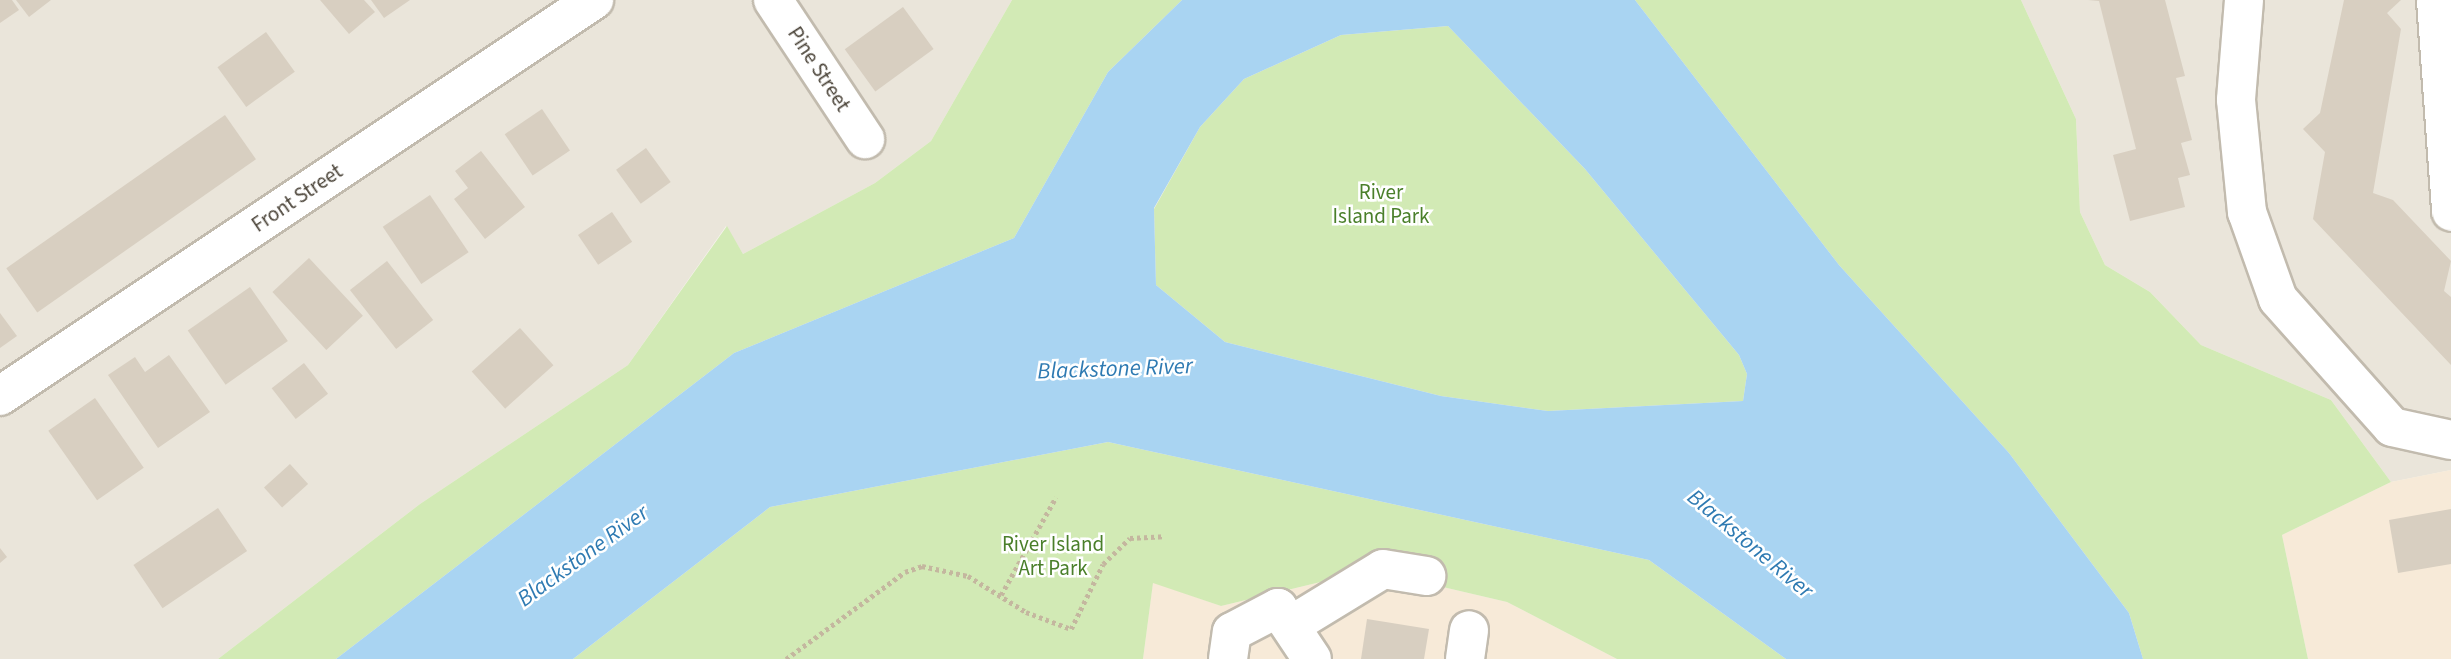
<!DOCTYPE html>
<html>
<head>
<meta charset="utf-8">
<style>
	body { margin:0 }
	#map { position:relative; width:2451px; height:659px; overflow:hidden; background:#f6f3ec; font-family:"Source Sans 3",sans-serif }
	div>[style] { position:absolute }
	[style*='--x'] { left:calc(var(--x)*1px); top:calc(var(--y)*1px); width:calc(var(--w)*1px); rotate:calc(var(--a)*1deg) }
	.residential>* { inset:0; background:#eae5da }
	.commercial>* { inset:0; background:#f7ead8 }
	.green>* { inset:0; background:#d2eab5 }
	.water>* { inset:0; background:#a9d4f2 }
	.building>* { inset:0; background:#d8cfc1; transform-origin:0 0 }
	.path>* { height:4.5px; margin-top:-2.25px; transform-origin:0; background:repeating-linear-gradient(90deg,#c4b79f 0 3.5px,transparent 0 7px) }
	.roads { filter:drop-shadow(2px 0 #c2bbae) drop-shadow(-2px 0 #c2bbae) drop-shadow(0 2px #c2bbae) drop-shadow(0 -2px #c2bbae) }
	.minor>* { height:38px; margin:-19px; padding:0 19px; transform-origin:19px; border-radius:19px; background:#fff }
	span { translate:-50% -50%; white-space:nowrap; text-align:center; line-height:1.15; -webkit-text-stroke:5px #fff; paint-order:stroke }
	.street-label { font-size:21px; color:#4b4439 }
	.park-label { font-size:21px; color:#4a7f2a }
	.water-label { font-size:23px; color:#2e7ab2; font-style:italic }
</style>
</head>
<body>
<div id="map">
	<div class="residential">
		<div style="clip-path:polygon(0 0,1012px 0,931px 141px,875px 183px,743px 254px,726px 226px,628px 365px,420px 504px,218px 659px,0 659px)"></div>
		<div style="clip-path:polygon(2021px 0,2451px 0,2451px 470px,2391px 482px,2331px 400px,2201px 345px,2150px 292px,2105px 265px,2080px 212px,2076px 119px)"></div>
	</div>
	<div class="commercial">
		<div style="clip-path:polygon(2451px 470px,2451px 659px,2308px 659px,2282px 535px,2391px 482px)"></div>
		<div style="clip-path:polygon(1370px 570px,1507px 602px,1617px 659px,1143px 659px,1153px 582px,1221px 606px)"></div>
	</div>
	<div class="green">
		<div style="clip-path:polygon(1012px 0,1182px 0,1108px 72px,1014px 238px,734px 353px,336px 659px,218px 659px,420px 504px,628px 365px,727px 226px,743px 254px,875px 183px,931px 141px)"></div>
		<div style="clip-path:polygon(1635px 0,2021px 0,2076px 119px,2080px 212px,2105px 265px,2150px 292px,2201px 345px,2331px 400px,2391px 482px,2282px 535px,2308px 659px,2143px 659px,2129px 613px,2009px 453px,1839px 265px)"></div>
		<div style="clip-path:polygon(1448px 26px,1585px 169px,1739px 355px,1747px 374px,1743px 401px,1548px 411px,1441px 396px,1225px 342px,1156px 285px,1154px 209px,1200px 127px,1244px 79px,1341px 35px)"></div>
		<div style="clip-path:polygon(1108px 442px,1649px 560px,1786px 659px,1617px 659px,1507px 602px,1370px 570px,1221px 606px,1153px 583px,1143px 659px,573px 659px,770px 507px)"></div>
	</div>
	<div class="water">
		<div style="clip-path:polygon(evenodd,1182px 0,1635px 0,1839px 265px,2009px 453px,2129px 613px,2143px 659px,1786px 659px,1649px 560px,1108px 442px,770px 507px,573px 659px,336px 659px,734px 353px,1014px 238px,1108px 72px,1182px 0,1448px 26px,1585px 169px,1739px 355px,1747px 374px,1743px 401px,1548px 411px,1441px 396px,1225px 342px,1156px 285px,1154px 208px,1200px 127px,1244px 79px,1341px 35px,1448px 26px)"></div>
	</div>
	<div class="building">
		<div style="clip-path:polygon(0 0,12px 0,19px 10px,0 23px)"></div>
		<div style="clip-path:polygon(16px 0,51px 0,29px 17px)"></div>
		<div style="clip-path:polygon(320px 0,364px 0,375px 12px,349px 34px)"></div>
		<div style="clip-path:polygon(371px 0,410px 0,384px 18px)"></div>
		<div style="clip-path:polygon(2088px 0,2165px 0,2185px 76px,2176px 78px,2192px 140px,2181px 143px,2190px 175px,2178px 178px,2185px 207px,2130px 221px,2113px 155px,2136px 149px,2099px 1px)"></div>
		<div style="clip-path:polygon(2344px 0,2401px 0,2387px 13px,2401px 29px,2373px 193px,2393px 200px,2451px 261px,2444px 291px,2451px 297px,2451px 365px,2313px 219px,2325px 152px,2303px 129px,2320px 113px)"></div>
		<div style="left:903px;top:7px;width:52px;height:72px;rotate:54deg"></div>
		<div style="left:266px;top:32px;width:49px;height:60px;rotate:54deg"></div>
		<div style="left:542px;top:109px;width:50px;height:45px;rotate:56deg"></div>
		<div style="left:225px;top:115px;width:54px;height:267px;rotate:55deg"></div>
		<div style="left:646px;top:148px;width:42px;height:37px;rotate:54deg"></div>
		<div style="clip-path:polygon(481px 151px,525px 207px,485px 239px,454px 199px,468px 188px,455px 171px)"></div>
		<div style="left:430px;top:195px;width:69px;height:57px;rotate:56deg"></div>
		<div style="left:612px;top:212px;width:36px;height:41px;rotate:56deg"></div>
		<div style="left:309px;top:258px;width:79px;height:50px;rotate:47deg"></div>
		<div style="left:387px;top:261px;width:75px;height:47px;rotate:52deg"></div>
		<div style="left:250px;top:287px;width:66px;height:76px;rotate:55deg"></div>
		<div style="clip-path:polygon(0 313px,17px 336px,0 348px)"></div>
		<div style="left:520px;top:328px;width:50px;height:65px;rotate:48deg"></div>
		<div style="clip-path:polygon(169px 355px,210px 412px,158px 448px,108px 375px,135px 357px,145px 372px)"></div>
		<div style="left:304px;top:363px;width:39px;height:41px;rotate:52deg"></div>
		<div style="left:95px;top:398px;width:85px;height:57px;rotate:55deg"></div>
		<div style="left:290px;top:464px;width:27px;height:35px;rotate:48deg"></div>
		<div style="left:218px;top:508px;width:52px;height:102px;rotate:56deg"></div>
		<div style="clip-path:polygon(2451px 509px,2451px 564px,2398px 573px,2389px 520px)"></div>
		<div style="clip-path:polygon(0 548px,7px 557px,0 563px)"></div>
		<div style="clip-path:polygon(1367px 619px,1429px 629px,1424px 659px,1361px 659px)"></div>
	</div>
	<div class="path">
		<div style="--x:1001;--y:595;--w:112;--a:-60.7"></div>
		<div style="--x:786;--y:659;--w:147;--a:-36.2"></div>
		<div style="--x:905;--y:572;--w:18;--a:-19"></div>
		<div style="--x:922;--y:566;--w:47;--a:12.3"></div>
		<div style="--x:968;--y:576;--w:68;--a:31.8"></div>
		<div style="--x:1026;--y:612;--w:48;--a:20.7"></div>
		<div style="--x:1071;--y:629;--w:72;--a:-63.8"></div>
		<div style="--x:1103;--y:564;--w:37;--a:-44"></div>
		<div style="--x:1130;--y:538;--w:34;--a:-3"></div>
	</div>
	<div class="roads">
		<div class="minor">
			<div style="--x:773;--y:0;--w:167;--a:56.5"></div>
			<div style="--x:2244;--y:0;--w:100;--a:94.6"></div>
			<div style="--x:2236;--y:100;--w:113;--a:84.4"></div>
			<div style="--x:2247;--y:212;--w:92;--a:70.4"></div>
			<div style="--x:2278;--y:299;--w:171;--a:48.3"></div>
			<div style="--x:2392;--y:427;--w:60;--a:12.4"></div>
			<div style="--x:2436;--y:0;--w:212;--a:85.9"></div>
			<div style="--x:0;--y:396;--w:714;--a:-33.69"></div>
			<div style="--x:1293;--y:624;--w:105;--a:-31.4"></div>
			<div style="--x:1383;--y:569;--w:44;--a:9.2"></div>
			<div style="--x:1228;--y:659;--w:27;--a:-82"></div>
			<div style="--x:1232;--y:632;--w:52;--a:-27.6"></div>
			<div style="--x:1278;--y:608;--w:61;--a:56.3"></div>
			<div style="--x:1465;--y:659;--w:29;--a:-82"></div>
		</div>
	</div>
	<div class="street-label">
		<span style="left:819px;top:69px;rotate:57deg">Pine Street</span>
		<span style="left:297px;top:198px;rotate:-34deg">Front Street</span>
	</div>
	<div class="park-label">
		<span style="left:1381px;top:204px">River<br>Island Park</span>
		<span style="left:1053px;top:556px">River Island<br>Art Park</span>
	</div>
	<div class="water-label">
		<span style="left:1115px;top:369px;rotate:-2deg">Blackstone River</span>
		<span style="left:1750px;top:544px;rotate:40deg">Blackstone River</span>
		<span style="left:583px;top:556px;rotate:-36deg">Blackstone River</span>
	</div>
</div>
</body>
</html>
